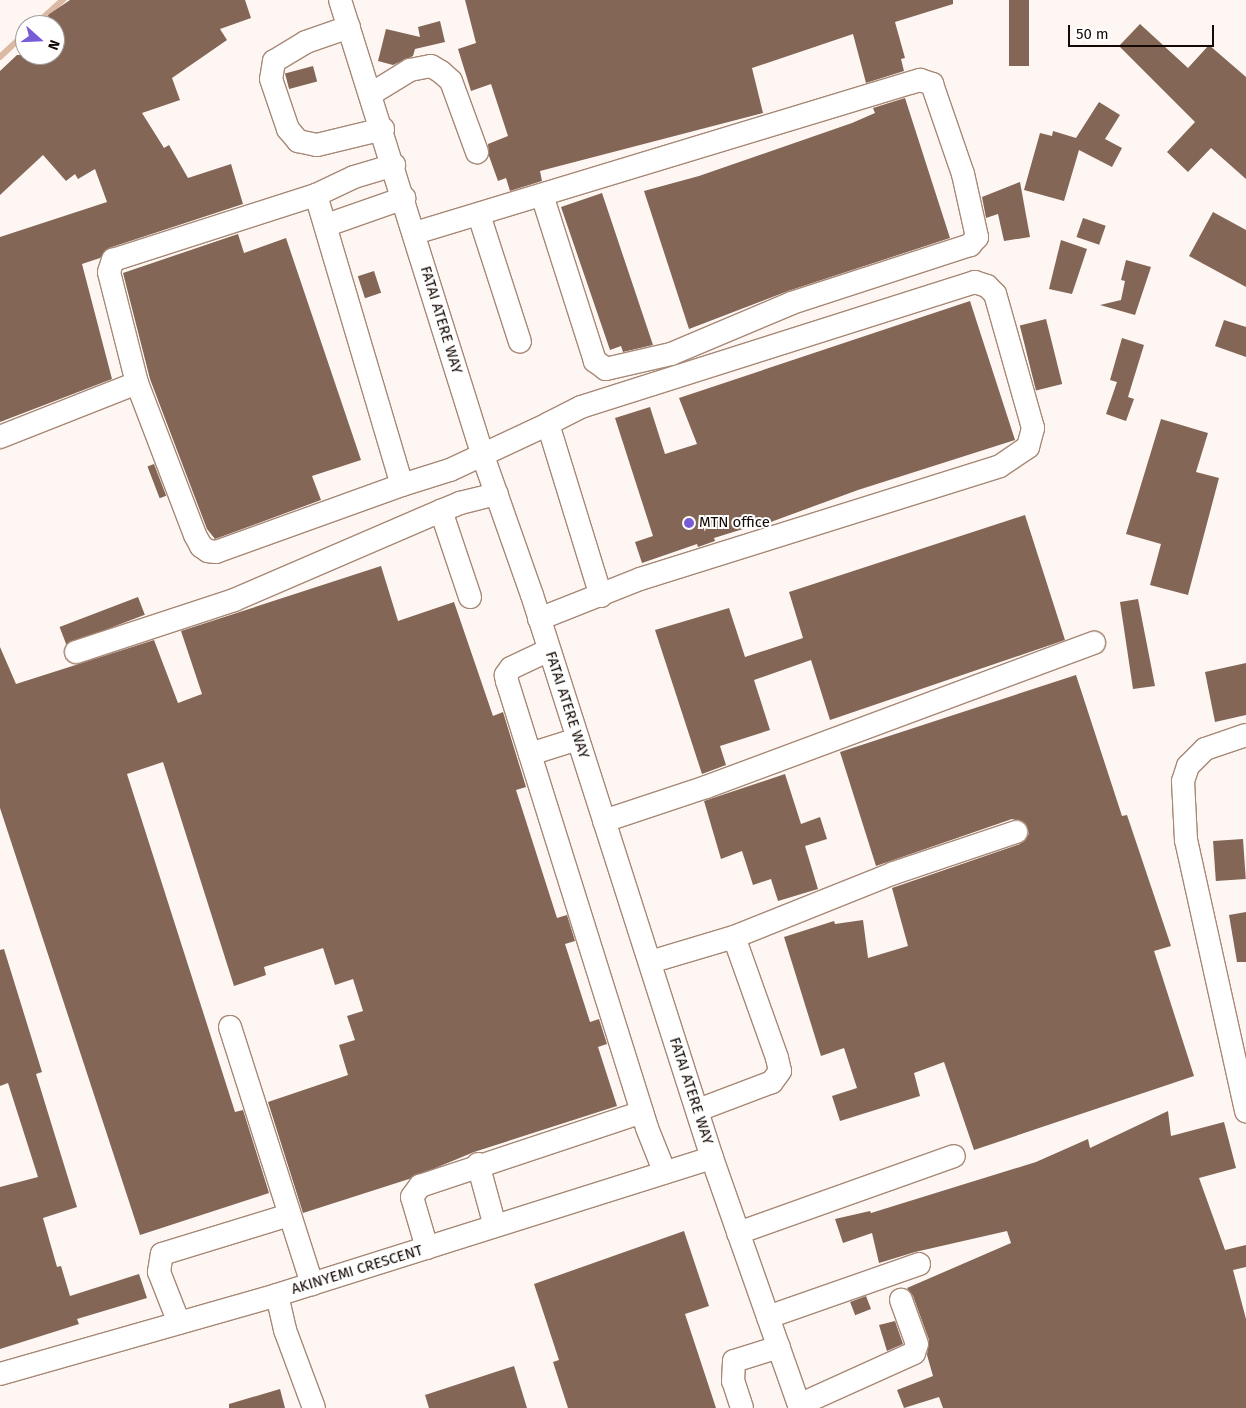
<!DOCTYPE html>
<html>
<head>
<meta charset="utf-8">
<style>
	body { margin:0 }
	#map { position:relative; width:1246px; height:1408px; overflow:hidden; background:#fdf6f2; font-family:"Fira Sans",sans-serif }
	div>[style] { position:absolute }
	[style*='--x'] { left:calc(var(--x)*1px); top:calc(var(--y)*1px); width:calc(var(--w)*1px); rotate:calc(var(--a)*1deg) }
	.stream>* { height:5.5px; margin:-2.75px; padding:0 2.75px; transform-origin:2.75px; border-radius:2.75px; background:#dcb9a4 }
	.building>* { inset:0; background:#836655; transform-origin:0 0 }
	.roads { filter:drop-shadow(1px 0 #a78876) drop-shadow(-1px 0 #a78876) drop-shadow(0 1px #a78876) drop-shadow(0 -1px #a78876) }
	.minor>* { height:22px; margin:-11px; padding:0 11px; transform-origin:11px; border-radius:11px; background:#fff }
	.dots>* { width:14px; height:14px; translate:-50% -50%; box-sizing:border-box; border:2px solid #fff; border-radius:50% }
	span { translate:-50% -50%; white-space:nowrap; text-align:center; line-height:1.15; -webkit-text-stroke:4px #fff; paint-order:stroke }
	.street-label { font-size:15px; color:#140904 }
	.poi-label { font-size:15px; color:#140904 }
	.left { translate:0 -50%; text-align:left }
	.north { position:absolute; left:15px; top:15px; width:50px; height:50px; box-sizing:border-box; background:#fff; border:1px solid #a19d9b; border-radius:50%; rotate:110deg; font-size:14px; font-weight:700; line-height:20px; text-align:center; color:#140904 }
	.north::after { content:''; display:block; margin:auto; width:18px; height:22px; background:#785bd6; clip-path:polygon(50% 0,100% 100%,50% 72%,0 100%) }
	.scale { position:absolute; left:1068px; top:25px; width:146px; height:22px; box-sizing:border-box; border:2px solid #140904; border-top:0; padding-left:6px; font-size:15px; line-height:18px; white-space:nowrap; color:#140904; -webkit-text-stroke:4px #fff; paint-order:stroke }
</style>
</head>
<body>
<div id="map">
	<div class="stream">
		<div style="--x:35;--y:25;--w:38;--a:-42"></div>
		<div style="--x:0;--y:57;--w:34;--a:-43"></div>
	</div>
	<div class="building">
		<div style="clip-path:polygon(70px 0,245px 0,251px 18px,220px 29px,227px 40px,172px 78px,180px 100px,142px 113px,164px 148px,169px 145px,188px 178px,231px 164px,243px 204px,109px 248px,100px 258px,82px 264px,112px 379px,0 422px,0 237px,107px 202px,95px 169px,78px 179px,75px 174px,66px 181px,43px 155px,0 195px,0 71px,17px 55px,55px 55px,55px 25px,51px 25px,48px 15px)"></div>
		<div style="clip-path:polygon(465px 0,953px 0,953px 4px,895px 22px,905px 58px,901px 59px,904px 71px,866px 83px,853px 34px,752px 68px,763px 113px,540px 171px,542px 181px,510px 191px,506px 178px,498px 181px,489px 156px,488px 144px,508px 136px,491px 84px,471px 91px,458px 49px,476px 43px)"></div>
		<div style="left:1009px;top:0;width:20px;height:66px"></div>
		<div style="clip-path:polygon(440px 21px,445px 42px,415px 49px,413px 56px,393px 65px,378px 61px,386px 29px,420px 37px,418px 27px)"></div>
		<div style="clip-path:polygon(1140px 24px,1188px 68px,1209px 45px,1246px 77px,1246px 179px,1211px 148px,1188px 172px,1167px 152px,1195px 122px,1119px 46px)"></div>
		<div style="left:313px;top:66px;width:16px;height:29px;rotate:75deg"></div>
		<div style="clip-path:polygon(905px 98px,950px 238px,788px 291px,689px 329px,644px 191px,699px 176px,852px 123px,875px 113px,873px 108px)"></div>
		<div style="clip-path:polygon(1099px 102px,1120px 115px,1105px 139px,1122px 148px,1112px 167px,1079px 150px,1064px 201px,1024px 190px,1040px 133px,1052px 136px,1053px 131px,1076px 138px)"></div>
		<div style="clip-path:polygon(1020px 182px,1030px 237px,1004px 241px,998px 214px,986px 218px,982px 197px)"></div>
		<div style="clip-path:polygon(602px 193px,653px 345px,623px 352px,621px 346px,610px 350px,561px 207px)"></div>
		<div style="clip-path:polygon(1213px 212px,1246px 230px,1246px 287px,1189px 256px)"></div>
		<div style="left:1083px;top:218px;width:24px;height:20px;rotate:19deg"></div>
		<div style="clip-path:polygon(238px 234px,244px 253px,286px 238px,361px 460px,312px 476px,321px 500px,215px 539px,207px 529px,150px 379px,123px 273px)"></div>
		<div style="clip-path:polygon(1061px 240px,1087px 249px,1072px 294px,1049px 289px)"></div>
		<div style="clip-path:polygon(1126px 260px,1151px 267px,1135px 315px,1100px 305px,1121px 300px,1125px 281px,1121px 280px)"></div>
		<div style="left:374px;top:271px;width:23px;height:17px;rotate:72deg"></div>
		<div style="clip-path:polygon(970px 301px,1015px 440px,858px 490px,757px 527px,756px 525px,714px 538px,715px 541px,698px 547px,697px 544px,642px 563px,635px 542px,653px 536px,615px 418px,650px 407px,665px 454px,697px 444px,679px 398px)"></div>
		<div style="left:1046px;top:319px;width:67px;height:27px;rotate:76deg"></div>
		<div style="clip-path:polygon(1224px 320px,1246px 327px,1246px 357px,1215px 346px)"></div>
		<div style="clip-path:polygon(1122px 338px,1144px 345px,1128px 397px,1134px 399px,1126px 421px,1106px 414px,1117px 382px,1110px 380px)"></div>
		<div style="clip-path:polygon(1161px 419px,1208px 433px,1196px 472px,1219px 478px,1188px 595px,1150px 585px,1161px 544px,1126px 534px)"></div>
		<div style="left:154px;top:464px;width:34px;height:7px;rotate:69deg"></div>
		<div style="clip-path:polygon(1025px 515px,1065px 640px,830px 720px,811px 660px,754px 680px,770px 730px,720px 746px,726px 765px,702px 774px,655px 630px,729px 608px,745px 657px,803px 638px,789px 592px)"></div>
		<div style="clip-path:polygon(381px 566px,398px 621px,454px 602px,493px 716px,503px 712px,526px 787px,516px 790px,557px 918px,567px 915px,575px 941px,565px 944px,590px 1022px,599px 1019px,607px 1044px,598px 1047px,617px 1106px,474px 1152px,409px 1179px,303px 1213px,268px 1102px,348px 1075px,339px 1045px,355px 1040px,347px 1016px,363px 1011px,353px 979px,335px 985px,323px 948px,264px 967px,266px 975px,234px 986px,163px 762px,127px 774px,235px 1112px,243px 1110px,269px 1193px,140px 1235px,0 808px,0 647px,16px 684px,154px 640px,178px 703px,202px 694px,181px 631px)"></div>
		<div style="left:138px;top:597px;width:19px;height:84px;rotate:69deg"></div>
		<div style="clip-path:polygon(1138px 599px,1155px 686px,1133px 689px,1120px 602px)"></div>
		<div style="clip-path:polygon(1246px 663px,1246px 715px,1215px 722px,1205px 672px)"></div>
		<div style="clip-path:polygon(1076px 675px,1122px 816px,1127px 815px,1171px 946px,1154px 951px,1194px 1076px,974px 1150px,944px 1062px,914px 1073px,920px 1096px,840px 1121px,832px 1096px,857px 1088px,844px 1048px,821px 1056px,784px 937px,834px 921px,835px 924px,863px 920px,868px 958px,908px 946px,892px 888px,1020px 844px,1029px 834px,1025px 823px,1012px 819px,876px 866px,840px 752px)"></div>
		<div style="clip-path:polygon(785px 774px,801px 824px,820px 817px,827px 839px,805px 846px,818px 889px,778px 901px,771px 879px,753px 885px,742px 851px,721px 859px,704px 801px)"></div>
		<div style="left:1243px;top:839px;width:40px;height:30px;rotate:86deg"></div>
		<div style="clip-path:polygon(1246px 912px,1246px 962px,1237px 962px,1229px 915px)"></div>
		<div style="clip-path:polygon(4px 949px,42px 1072px,36px 1074px,77px 1207px,43px 1218px,57px 1267px,61px 1266px,70px 1296px,139px 1274px,147px 1298px,77px 1319px,79px 1324px,0 1349px,0 1187px,38px 1177px,8px 1083px,0 1086px,0 950px)"></div>
		<div style="clip-path:polygon(1168px 1111px,1171px 1136px,1224px 1122px,1236px 1168px,1199px 1178px,1225px 1250px,1246px 1245px,1246px 1267px,1233px 1270px,1246px 1319px,1246px 1408px,943px 1408px,939px 1397px,904px 1408px,897px 1390px,933px 1376px,927px 1355px,929px 1340px,913px 1296px,907px 1288px,1011px 1243px,1007px 1231px,915px 1252px,879px 1263px,872px 1233px,843px 1243px,835px 1219px,870px 1211px,871px 1213px,1036px 1162px,1088px 1139px,1090px 1148px)"></div>
		<div style="clip-path:polygon(684px 1231px,709px 1306px,685px 1314px,716px 1408px,568px 1408px,553px 1362px,559px 1360px,534px 1284px)"></div>
		<div style="left:866px;top:1296px;width:14px;height:17px;rotate:69deg"></div>
		<div style="clip-path:polygon(895px 1321px,903px 1344px,887px 1351px,879px 1325px)"></div>
		<div style="clip-path:polygon(514px 1366px,527px 1408px,429px 1408px,425px 1395px)"></div>
		<div style="clip-path:polygon(280px 1389px,285px 1408px,229px 1408px,229px 1404px)"></div>
	</div>
	<div class="roads">
		<div class="minor">
			<div style="--x:340;--y:0;--w:478;--a:72.6"></div>
			<div style="--x:483;--y:456;--w:147;--a:70.6"></div>
			<div style="--x:532;--y:595;--w:591;--a:72.27"></div>
			<div style="--x:712;--y:1158;--w:265;--a:70.6"></div>
			<div style="--x:349;--y:27;--w:46;--a:160.8"></div>
			<div style="--x:306;--y:42;--w:37;--a:149"></div>
			<div style="--x:274;--y:61;--w:18;--a:99"></div>
			<div style="--x:271;--y:79;--w:53;--a:71.2"></div>
			<div style="--x:288;--y:129;--w:16;--a:50"></div>
			<div style="--x:298;--y:141;--w:19;--a:12"></div>
			<div style="--x:317;--y:145;--w:68;--a:-13.6"></div>
			<div style="--x:371;--y:94;--w:46;--a:-31.6"></div>
			<div style="--x:410;--y:70;--w:21;--a:-11"></div>
			<div style="--x:431;--y:66;--w:12;--a:31"></div>
			<div style="--x:441;--y:72;--w:13;--a:42"></div>
			<div style="--x:451;--y:81;--w:76;--a:69.9"></div>
			<div style="--x:316;--y:195;--w:302;--a:73.5"></div>
			<div style="--x:402;--y:485;--w:50;--a:-17.4"></div>
			<div style="--x:450;--y:470;--w:108;--a:-25.1"></div>
			<div style="--x:548;--y:424;--w:180;--a:72.9"></div>
			<div style="--x:479;--y:215;--w:133;--a:72.1"></div>
			<div style="--x:327;--y:225;--w:82;--a:-19.3"></div>
			<div style="--x:415;--y:233;--w:528;--a:-16.86"></div>
			<div style="--x:920;--y:80;--w:13;--a:18"></div>
			<div style="--x:932;--y:84;--w:95;--a:71"></div>
			<div style="--x:963;--y:174;--w:65;--a:77.5"></div>
			<div style="--x:977;--y:237;--w:11;--a:131"></div>
			<div style="--x:970;--y:245;--w:187;--a:162"></div>
			<div style="--x:792;--y:303;--w:131;--a:157.1"></div>
			<div style="--x:671;--y:354;--w:67;--a:167"></div>
			<div style="--x:606;--y:369;--w:14;--a:-144"></div>
			<div style="--x:595;--y:361;--w:174;--a:-107.7"></div>
			<div style="--x:137;--y:383;--w:163;--a:69.1"></div>
			<div style="--x:195;--y:535;--w:13;--a:61"></div>
			<div style="--x:201;--y:546;--w:9;--a:36"></div>
			<div style="--x:208;--y:551;--w:8;--a:7"></div>
			<div style="--x:216;--y:552;--w:198;--a:-19.8"></div>
			<div style="--x:0;--y:437;--w:147;--a:-21.5"></div>
			<div style="--x:137;--y:383;--w:114;--a:-104.2"></div>
			<div style="--x:109;--y:272;--w:13;--a:-72"></div>
			<div style="--x:113;--y:260;--w:213;--a:-17.8"></div>
			<div style="--x:316;--y:195;--w:42;--a:-25.3"></div>
			<div style="--x:354;--y:177;--w:42;--a:-16.7"></div>
			<div style="--x:470;--y:597;--w:91;--a:-108.6"></div>
			<div style="--x:441;--y:511;--w:21;--a:-23"></div>
			<div style="--x:460;--y:503;--w:38;--a:-14"></div>
			<div style="--x:539;--y:619;--w:109;--a:-21.6"></div>
			<div style="--x:640;--y:579;--w:377;--a:-17.4"></div>
			<div style="--x:1000;--y:466;--w:34;--a:-34"></div>
			<div style="--x:1028;--y:447;--w:20;--a:-75"></div>
			<div style="--x:1033;--y:428;--w:139;--a:-105.8"></div>
			<div style="--x:995;--y:294;--w:11;--a:-135"></div>
			<div style="--x:987;--y:286;--w:13;--a:-162"></div>
			<div style="--x:975;--y:282;--w:413;--a:162.4"></div>
			<div style="--x:581;--y:407;--w:37;--a:153"></div>
			<div style="--x:549;--y:650;--w:42;--a:154.7"></div>
			<div style="--x:511;--y:668;--w:9;--a:126"></div>
			<div style="--x:506;--y:675;--w:6;--a:81"></div>
			<div style="--x:507;--y:681;--w:468;--a:72.6"></div>
			<div style="--x:647;--y:1128;--w:48;--a:68.2"></div>
			<div style="--x:76;--y:652;--w:166;--a:-18.2"></div>
			<div style="--x:234;--y:600;--w:225;--a:-23.3"></div>
			<div style="--x:1246;--y:735;--w:43;--a:161.1"></div>
			<div style="--x:1205;--y:749;--w:24;--a:135"></div>
			<div style="--x:1188;--y:766;--w:16;--a:108"></div>
			<div style="--x:1183;--y:781;--w:59;--a:87.1"></div>
			<div style="--x:1186;--y:840;--w:278;--a:77.5"></div>
			<div style="--x:530;--y:754;--w:50;--a:-17.4"></div>
			<div style="--x:604;--y:821;--w:108;--a:-18.4"></div>
			<div style="--x:706;--y:787;--w:414;--a:-20.4"></div>
			<div style="--x:734;--y:937;--w:172;--a:-21.8"></div>
			<div style="--x:894;--y:873;--w:129;--a:-18.6"></div>
			<div style="--x:650;--y:962;--w:88;--a:-16.6"></div>
			<div style="--x:734;--y:937;--w:128;--a:70.4"></div>
			<div style="--x:777;--y:1058;--w:13;--a:77"></div>
			<div style="--x:780;--y:1071;--w:14;--a:126"></div>
			<div style="--x:772;--y:1082;--w:79;--a:159.3"></div>
			<div style="--x:230;--y:1027;--w:270;--a:72.3"></div>
			<div style="--x:478;--y:1164;--w:64;--a:74.7"></div>
			<div style="--x:738;--y:1233;--w:229;--a:-19.6"></div>
			<div style="--x:427;--y:1248;--w:53;--a:-106.4"></div>
			<div style="--x:412;--y:1197;--w:14;--a:-54"></div>
			<div style="--x:420;--y:1186;--w:234;--a:-18.4"></div>
			<div style="--x:277;--y:1295;--w:36;--a:77"></div>
			<div style="--x:285;--y:1330;--w:83;--a:69.6"></div>
			<div style="--x:768;--y:1317;--w:160;--a:-19.3"></div>
			<div style="--x:179;--y:1323;--w:55;--a:-111.4"></div>
			<div style="--x:159;--y:1272;--w:18;--a:-81"></div>
			<div style="--x:162;--y:1254;--w:133;--a:-17.1"></div>
			<div style="--x:0;--y:1374;--w:288;--a:-15.9"></div>
			<div style="--x:277;--y:1295;--w:456;--a:-17.5"></div>
			<div style="--x:799;--y:1405;--w:126;--a:-24.3"></div>
			<div style="--x:914;--y:1353;--w:9;--a:-72"></div>
			<div style="--x:917;--y:1344;--w:47;--a:-110"></div>
			<div style="--x:742;--y:1408;--w:28;--a:-108"></div>
			<div style="--x:733;--y:1381;--w:20;--a:-87"></div>
			<div style="--x:734;--y:1361;--w:47;--a:-17.3"></div>
		</div>
	</div>
	<div class="dots">
		<div style="left:689px;top:523px;background:#785bd6"></div>
	</div>
	<div class="street-label">
		<span style="left:441px;top:320px;rotate:73deg">FATAI ATERE WAY</span>
		<span style="left:567px;top:705px;rotate:72deg">FATAI ATERE WAY</span>
		<span style="left:691px;top:1091px;rotate:72deg">FATAI ATERE WAY</span>
		<span style="left:357px;top:1270px;rotate:-17deg">AKINYEMI CRESCENT</span>
	</div>
	<div class="poi-label">
		<span class="left" style="left:699px;top:523px">MTN office</span>
	</div>
	<div class="north">N</div>
	<div class="scale">50 m</div>
</div>
</body>
</html>
